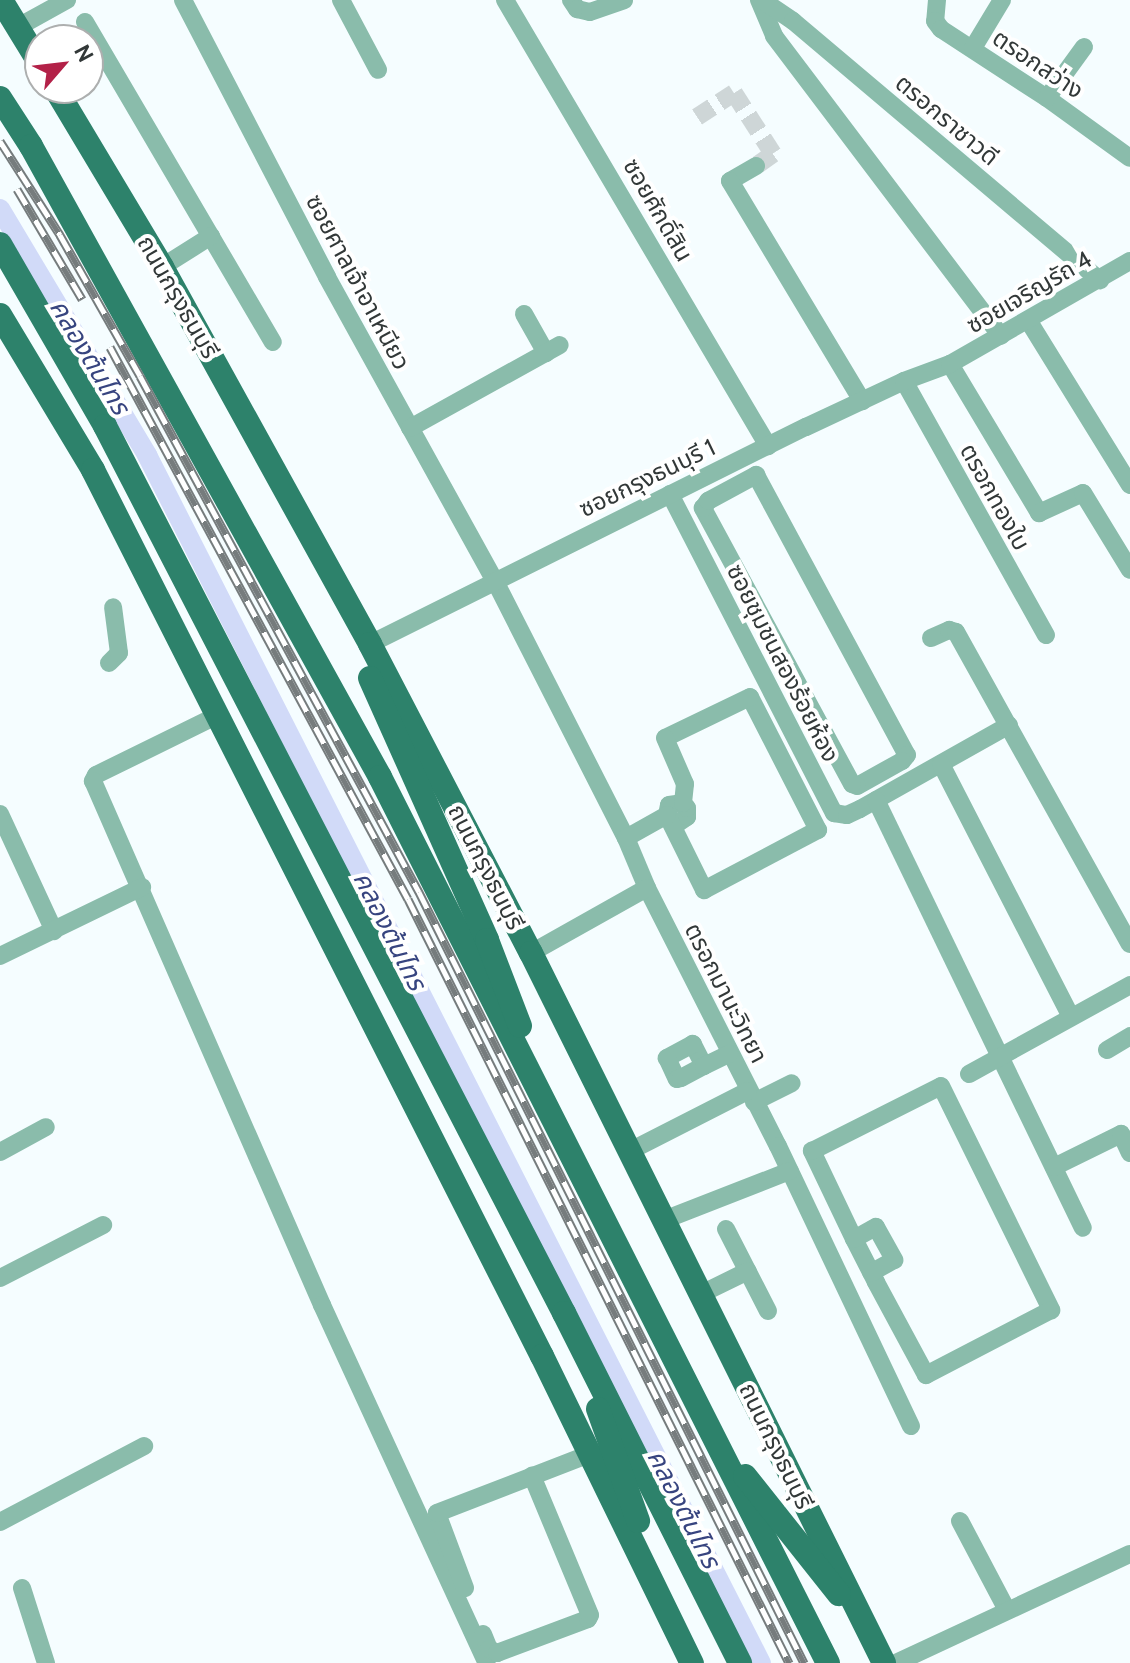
<!DOCTYPE html>
<html>
<head>
<meta charset="utf-8">
<style>
	body { margin:0 }
	#map { position:relative; width:1130px; height:1663px; overflow:hidden; background:#f5fdff; font-family:Cabin,"Noto Sans Thai",sans-serif }
	div>[style] { position:absolute }
	[style*='--x'] { left:calc(var(--x)*1px); top:calc(var(--y)*1px); width:calc(var(--w)*1px); rotate:calc(var(--a)*1deg) }
	.canal>* { height:20px; margin:-10px; padding:0 10px; transform-origin:10px; border-radius:10px; background:#d1daf8 }
	.minor-tunnel>* { height:18px; margin-top:-9px; transform-origin:0; background:repeating-linear-gradient(90deg,#ced6d7 0 18px,transparent 0 27px) }
	.minor>* { height:18px; margin:-9px; padding:0 9px; transform-origin:9px; border-radius:9px; background:#8abcab }
	.major>* { height:24px; margin:-12px; padding:0 12px; transform-origin:12px; border-radius:12px; background:#2d826b }
	.rail>* { height:9px; margin-top:-4.5px; transform-origin:0; background:repeating-linear-gradient(90deg,#fff 0 18px,#767c7d 0 36px); box-sizing:border-box; border-block:2px solid #767c7d }
	span { translate:-50% -50%; white-space:nowrap; text-align:center; line-height:1.15; -webkit-text-stroke:8px #fff; paint-order:stroke }
	.street-label { font-size:24px; color:#323838 }
	.water-label { font-size:26px; color:#37447f; font-style:italic }
	.north { position:absolute; left:24px; top:24px; width:80px; height:80px; box-sizing:border-box; background:#fff; border:2px solid #adafaf; border-radius:50%; rotate:62deg; font-size:22px; font-weight:700; line-height:32px; text-align:center; color:#323838 }
	.north::after { content:''; display:block; margin:auto; width:28px; height:36px; background:#b32148; clip-path:polygon(50% 0,100% 100%,50% 72%,0 100%) }
</style>
</head>
<body>
<div id="map">
	<div class="canal">
		<div style="--x:0;--y:209;--w:287;--a:59.1"></div>
		<div style="--x:147;--y:455;--w:1355;--a:63.06"></div>
	</div>
	<div class="minor-tunnel">
		<div style="--x:697;--y:117;--w:44;--a:-33"></div>
		<div style="--x:734;--y:93;--w:72;--a:57.4"></div>
		<div style="--x:773;--y:154;--w:21;--a:145"></div>
	</div>
	<div class="minor">
		<div style="--x:183;--y:0;--w:312;--a:62.5"></div>
		<div style="--x:327;--y:277;--w:350;--a:61.1"></div>
		<div style="--x:496;--y:583;--w:286;--a:63"></div>
		<div style="--x:626;--y:838;--w:54;--a:67.2"></div>
		<div style="--x:647;--y:888;--w:289;--a:63.1"></div>
		<div style="--x:778;--y:1146;--w:310;--a:64.6"></div>
		<div style="--x:341;--y:0;--w:79;--a:62.1"></div>
		<div style="--x:505;--y:0;--w:518;--a:59.47"></div>
		<div style="--x:571;--y:0;--w:11;--a:56"></div>
		<div style="--x:577;--y:9;--w:13;--a:13"></div>
		<div style="--x:590;--y:12;--w:36;--a:-19"></div>
		<div style="--x:759;--y:0;--w:39;--a:67"></div>
		<div style="--x:774;--y:36;--w:376;--a:52.9"></div>
		<div style="--x:762;--y:0;--w:37;--a:34"></div>
		<div style="--x:793;--y:21;--w:402;--a:40.2"></div>
		<div style="--x:937;--y:0;--w:21;--a:95"></div>
		<div style="--x:935;--y:21;--w:10;--a:53"></div>
		<div style="--x:941;--y:29;--w:126;--a:33.1"></div>
		<div style="--x:1047;--y:98;--w:102;--a:35.9"></div>
		<div style="--x:85;--y:22;--w:371;--a:59.6"></div>
		<div style="--x:18;--y:27;--w:56;--a:-28.9"></div>
		<div style="--x:973;--y:48;--w:56;--a:-58.9"></div>
		<div style="--x:1047;--y:98;--w:63;--a:-54"></div>
		<div style="--x:756;--y:166;--w:30;--a:150"></div>
		<div style="--x:730;--y:181;--w:257;--a:59"></div>
		<div style="--x:162;--y:267;--w:58;--a:-32.3"></div>
		<div style="--x:524;--y:314;--w:45;--a:60.6"></div>
		<div style="--x:1028;--y:320;--w:194;--a:58.3"></div>
		<div style="--x:950;--y:364;--w:174;--a:59.1"></div>
		<div style="--x:1039;--y:513;--w:48;--a:-24.4"></div>
		<div style="--x:1083;--y:493;--w:90;--a:58.6"></div>
		<div style="--x:904;--y:381;--w:291;--a:60.8"></div>
		<div style="--x:410;--y:428;--w:171;--a:-29"></div>
		<div style="--x:756;--y:475;--w:318;--a:61.7"></div>
		<div style="--x:907;--y:755;--w:8;--a:130"></div>
		<div style="--x:902;--y:761;--w:51;--a:150.9"></div>
		<div style="--x:857;--y:786;--w:5;--a:-158"></div>
		<div style="--x:852;--y:784;--w:314;--a:-118.4"></div>
		<div style="--x:703;--y:508;--w:9;--a:-54"></div>
		<div style="--x:708;--y:501;--w:55;--a:-28.4"></div>
		<div style="--x:670;--y:494;--w:359;--a:62.8"></div>
		<div style="--x:834;--y:813;--w:13;--a:9"></div>
		<div style="--x:847;--y:815;--w:14;--a:-25"></div>
		<div style="--x:860;--y:809;--w:171;--a:-29.4"></div>
		<div style="--x:931;--y:638;--w:20;--a:-24"></div>
		<div style="--x:949;--y:630;--w:7;--a:16"></div>
		<div style="--x:956;--y:632;--w:357;--a:60.9"></div>
		<div style="--x:370;--y:644;--w:487;--a:-26.5"></div>
		<div style="--x:806;--y:427;--w:108;--a:-25.1"></div>
		<div style="--x:904;--y:381;--w:49;--a:-20.3"></div>
		<div style="--x:950;--y:364;--w:207;--a:-29.8"></div>
		<div style="--x:109;--y:663;--w:14;--a:-45"></div>
		<div style="--x:119;--y:653;--w:46;--a:-97.4"></div>
		<div style="--x:218;--y:715;--w:136;--a:153.8"></div>
		<div style="--x:96;--y:775;--w:7;--a:117"></div>
		<div style="--x:93;--y:781;--w:572;--a:66.39"></div>
		<div style="--x:322;--y:1305;--w:394;--a:65.3"></div>
		<div style="--x:941;--y:764;--w:284;--a:62.8"></div>
		<div style="--x:876;--y:800;--w:475;--a:64.2"></div>
		<div style="--x:0;--y:814;--w:129;--a:65.2"></div>
		<div style="--x:672;--y:821;--w:6;--a:18"></div>
		<div style="--x:678;--y:823;--w:11;--a:-34"></div>
		<div style="--x:687;--y:817;--w:9;--a:-90"></div>
		<div style="--x:687;--y:808;--w:6;--a:-129"></div>
		<div style="--x:683;--y:803;--w:14;--a:172"></div>
		<div style="--x:669;--y:805;--w:10;--a:101"></div>
		<div style="--x:667;--y:815;--w:84;--a:63.7"></div>
		<div style="--x:704;--y:890;--w:129;--a:-27.8"></div>
		<div style="--x:818;--y:830;--w:149;--a:-117.1"></div>
		<div style="--x:750;--y:697;--w:94;--a:154.2"></div>
		<div style="--x:665;--y:738;--w:50;--a:66.5"></div>
		<div style="--x:685;--y:784;--w:19;--a:96"></div>
		<div style="--x:626;--y:838;--w:47;--a:-29.3"></div>
		<div style="--x:531;--y:953;--w:133;--a:-29.3"></div>
		<div style="--x:0;--y:956;--w:158;--a:-25.9"></div>
		<div style="--x:1107;--y:1050;--w:27;--a:-31"></div>
		<div style="--x:704;--y:1066;--w:25;--a:-117"></div>
		<div style="--x:693;--y:1044;--w:30;--a:152"></div>
		<div style="--x:667;--y:1058;--w:23;--a:65"></div>
		<div style="--x:677;--y:1079;--w:4;--a:-14"></div>
		<div style="--x:681;--y:1078;--w:26;--a:-28"></div>
		<div style="--x:704;--y:1066;--w:28;--a:-26"></div>
		<div style="--x:969;--y:1074;--w:184;--a:-28.9"></div>
		<div style="--x:754;--y:1102;--w:42;--a:-26.6"></div>
		<div style="--x:630;--y:1151;--w:132;--a:-27"></div>
		<div style="--x:0;--y:1152;--w:52;--a:-28.5"></div>
		<div style="--x:1054;--y:1167;--w:75;--a:-26.2"></div>
		<div style="--x:1121;--y:1134;--w:21;--a:65"></div>
		<div style="--x:664;--y:1220;--w:135;--a:-21.3"></div>
		<div style="--x:726;--y:1229;--w:92;--a:62.9"></div>
		<div style="--x:854;--y:1239;--w:98;--a:-115.5"></div>
		<div style="--x:812;--y:1151;--w:144;--a:-26.7"></div>
		<div style="--x:941;--y:1086;--w:250;--a:63.8"></div>
		<div style="--x:1051;--y:1310;--w:141;--a:152.5"></div>
		<div style="--x:926;--y:1375;--w:106;--a:-118.3"></div>
		<div style="--x:876;--y:1282;--w:48;--a:-117.1"></div>
		<div style="--x:854;--y:1239;--w:25;--a:-29"></div>
		<div style="--x:876;--y:1227;--w:38;--a:61"></div>
		<div style="--x:894;--y:1260;--w:26;--a:151"></div>
		<div style="--x:0;--y:1278;--w:116;--a:-27.2"></div>
		<div style="--x:701;--y:1294;--w:52;--a:-26.1"></div>
		<div style="--x:960;--y:1521;--w:101;--a:62.2"></div>
		<div style="--x:0;--y:1522;--w:163;--a:-27.8"></div>
		<div style="--x:22;--y:1588;--w:79;--a:72.3"></div>
		<div style="--x:465;--y:1588;--w:80;--a:-110.5"></div>
		<div style="--x:437;--y:1513;--w:164;--a:-21.1"></div>
		<div style="--x:483;--y:1634;--w:16;--a:68"></div>
		<div style="--x:489;--y:1649;--w:9;--a:27"></div>
		<div style="--x:497;--y:1653;--w:97;--a:-20.5"></div>
		<div style="--x:588;--y:1619;--w:4;--a:-63"></div>
		<div style="--x:590;--y:1615;--w:151;--a:-112.6"></div>
		<div style="--x:896;--y:1663;--w:258;--a:-25"></div>
	</div>
	<div class="major">
		<div style="--x:1;--y:0;--w:75;--a:58.6"></div>
		<div style="--x:55;--y:88;--w:209;--a:59.1"></div>
		<div style="--x:162;--y:267;--w:431;--a:61.1"></div>
		<div style="--x:370;--y:644;--w:348;--a:62.5"></div>
		<div style="--x:531;--y:953;--w:793;--a:63.56"></div>
		<div style="--x:0;--y:98;--w:57;--a:57.1"></div>
		<div style="--x:31;--y:146;--w:721;--a:61.05"></div>
		<div style="--x:380;--y:777;--w:993;--a:63.18"></div>
		<div style="--x:0;--y:244;--w:210;--a:60"></div>
		<div style="--x:105;--y:426;--w:999;--a:62.64"></div>
		<div style="--x:564;--y:1313;--w:392;--a:63.3"></div>
		<div style="--x:0;--y:315;--w:181;--a:59"></div>
		<div style="--x:93;--y:470;--w:993;--a:63.13"></div>
		<div style="--x:542;--y:1356;--w:342;--a:64"></div>
		<div style="--x:370;--y:678;--w:287;--a:65.9"></div>
		<div style="--x:487;--y:940;--w:92;--a:69"></div>
		<div style="--x:598;--y:1409;--w:119;--a:70.3"></div>
		<div style="--x:745;--y:1476;--w:151;--a:51.5"></div>
	</div>
	<div class="rail">
		<div style="--x:0;--y:141;--w:112;--a:57.4"></div>
		<div style="--x:60;--y:235;--w:162;--a:60.4"></div>
		<div style="--x:140;--y:376;--w:587;--a:61.6"></div>
		<div style="--x:419;--y:892;--w:862;--a:63.46"></div>
		<div style="--x:17;--y:189;--w:128;--a:59.4"></div>
		<div style="--x:110;--y:347;--w:627;--a:61.64"></div>
		<div style="--x:408;--y:899;--w:854;--a:63.49"></div>
	</div>
	<div class="street-label">
		<span style="left:1038px;top:64px;rotate:34deg">ตรอกสว่าง</span>
		<span style="left:947px;top:120px;rotate:40deg">ตรอกราชาวดี</span>
		<span style="left:658px;top:210px;rotate:60deg">ซอยศักดิ์สิน</span>
		<span style="left:358px;top:282px;rotate:62deg">ซอยศาลเจ้าอาเหนียว</span>
		<span style="left:1029px;top:292px;rotate:-30deg">ซอยเจริญรัถ 4</span>
		<span style="left:178px;top:297px;rotate:60deg">ถนนกรุงธนบุรี</span>
		<span style="left:647px;top:478px;rotate:-26deg">ซอยกรุงธนบุรี 1</span>
		<span style="left:995px;top:497px;rotate:61deg">ตรอกทองใบ</span>
		<span style="left:783px;top:663px;rotate:63deg">ซอยชุมชนสองร้อยห้อง</span>
		<span style="left:486px;top:867px;rotate:63deg">ถนนกรุงธนบุรี</span>
		<span style="left:726px;top:993px;rotate:63deg">ตรอกมานะวิทยา</span>
		<span style="left:776px;top:1446px;rotate:64deg">ถนนกรุงธนบุรี</span>
	</div>
	<div class="water-label">
		<span style="left:89px;top:357px;rotate:59deg">คลองต้นไทร</span>
		<span style="left:389px;top:931px;rotate:63deg">คลองต้นไทร</span>
		<span style="left:683px;top:1509px;rotate:63deg">คลองต้นไทร</span>
	</div>
	<div class="north">N</div>
</div>
</body>
</html>
